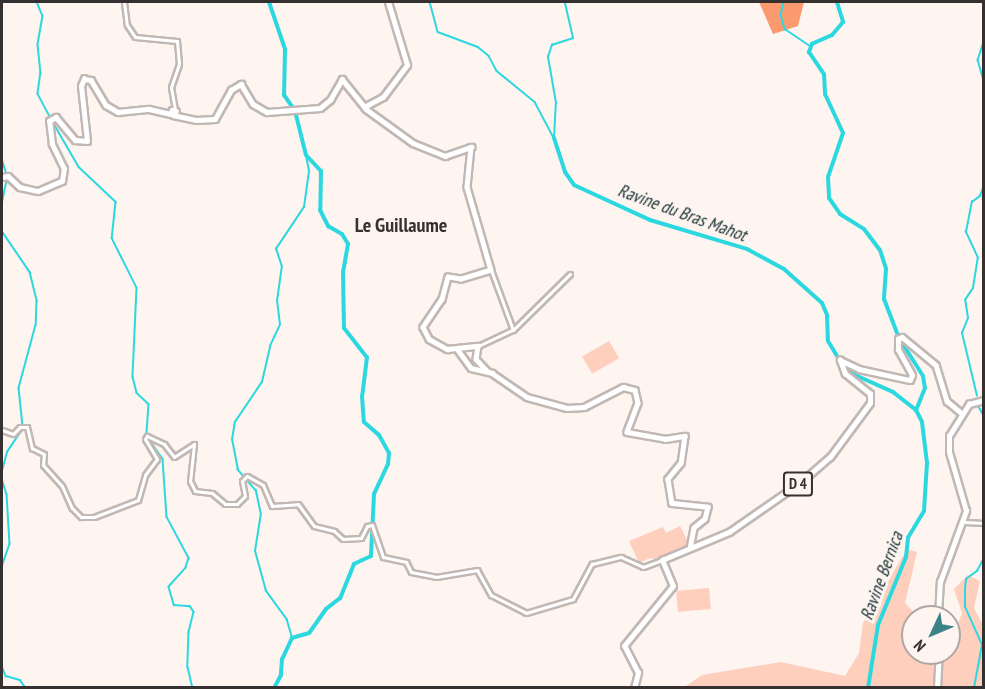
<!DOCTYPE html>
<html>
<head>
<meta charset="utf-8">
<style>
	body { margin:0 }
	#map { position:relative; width:985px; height:689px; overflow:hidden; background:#fef4f0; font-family:"PT Sans Narrow",sans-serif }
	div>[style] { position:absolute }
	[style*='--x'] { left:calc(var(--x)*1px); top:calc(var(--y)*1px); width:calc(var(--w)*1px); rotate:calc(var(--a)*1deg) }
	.green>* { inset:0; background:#fdcfbc; transform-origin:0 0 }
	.forest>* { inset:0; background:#fb9a6f }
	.stream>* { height:1.5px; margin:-0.75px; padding:0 0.75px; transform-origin:0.75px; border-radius:0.75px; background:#2cd8e0 }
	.river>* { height:4px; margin:-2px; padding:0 2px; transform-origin:2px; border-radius:2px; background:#2cd8e0 }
	.roads { filter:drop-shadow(2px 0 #c1b8b4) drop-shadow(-2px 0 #c1b8b4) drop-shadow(0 2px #c1b8b4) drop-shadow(0 -2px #c1b8b4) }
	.minor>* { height:3px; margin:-1.5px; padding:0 1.5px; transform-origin:1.5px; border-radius:1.5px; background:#fff }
	.major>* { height:4.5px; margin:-2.25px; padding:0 2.25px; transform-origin:2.25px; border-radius:2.25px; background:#fff }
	span { translate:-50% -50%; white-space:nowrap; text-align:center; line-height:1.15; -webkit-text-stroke:6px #fef4f0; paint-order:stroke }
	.shield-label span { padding:2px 4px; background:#fef4f0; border:2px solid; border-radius:4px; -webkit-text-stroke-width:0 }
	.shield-label { font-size:15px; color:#353130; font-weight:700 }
	.water-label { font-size:18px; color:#1c3537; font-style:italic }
	.quarter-label { font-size:20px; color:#353130; font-weight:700 }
	.frame { position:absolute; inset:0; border:3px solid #353130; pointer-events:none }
	.north { position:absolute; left:901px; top:605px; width:60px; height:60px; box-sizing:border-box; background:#fef4f0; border:2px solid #aea6a3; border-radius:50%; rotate:226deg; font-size:16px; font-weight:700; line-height:24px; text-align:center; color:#353130 }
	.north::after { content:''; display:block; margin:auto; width:21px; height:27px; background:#3b8387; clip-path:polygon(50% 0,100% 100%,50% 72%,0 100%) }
</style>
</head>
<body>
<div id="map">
	<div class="green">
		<div style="left:609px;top:341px;width:20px;height:31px;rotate:60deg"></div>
		<div style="clip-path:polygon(680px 526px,690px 546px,658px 560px,650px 558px,639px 563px,629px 541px,663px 527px,666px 533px)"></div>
		<div style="clip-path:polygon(907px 549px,917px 552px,905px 603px,918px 617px,913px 617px,913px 653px,949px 653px,949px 635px,953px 637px,962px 613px,954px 589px,968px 575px,980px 581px,974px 608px,983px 625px,983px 687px,683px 688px,702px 675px,781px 662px,845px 676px,859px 653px,863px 623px)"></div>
		<div style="left:709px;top:588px;width:21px;height:33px;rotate:85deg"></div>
	</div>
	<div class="forest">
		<div style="clip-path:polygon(759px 2px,804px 2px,798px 26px,773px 34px)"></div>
	</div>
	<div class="stream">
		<div style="--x:37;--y:2;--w:15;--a:67"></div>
		<div style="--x:43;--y:16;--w:29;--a:100"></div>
		<div style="--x:38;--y:45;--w:27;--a:84"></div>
		<div style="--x:41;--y:72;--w:22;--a:98"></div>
		<div style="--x:38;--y:94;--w:27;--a:62"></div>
		<div style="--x:430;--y:2;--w:31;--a:75"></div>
		<div style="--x:438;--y:32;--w:43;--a:20.6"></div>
		<div style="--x:478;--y:47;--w:14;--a:39"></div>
		<div style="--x:489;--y:56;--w:17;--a:62"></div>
		<div style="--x:497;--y:71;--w:49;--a:39.2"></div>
		<div style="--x:535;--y:102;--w:41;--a:62.2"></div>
		<div style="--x:784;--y:2;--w:13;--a:103"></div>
		<div style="--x:781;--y:15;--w:15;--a:74"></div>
		<div style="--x:785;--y:29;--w:30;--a:34"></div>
		<div style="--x:984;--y:42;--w:19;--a:108"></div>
		<div style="--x:978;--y:60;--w:22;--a:74"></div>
		<div style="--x:53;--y:122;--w:52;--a:60"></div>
		<div style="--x:79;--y:167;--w:51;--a:43.4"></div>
		<div style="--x:116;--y:202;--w:36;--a:96"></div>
		<div style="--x:112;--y:238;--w:56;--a:63.4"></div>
		<div style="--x:137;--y:288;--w:89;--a:92.6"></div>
		<div style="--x:133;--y:377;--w:16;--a:76"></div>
		<div style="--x:137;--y:393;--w:16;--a:43"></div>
		<div style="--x:149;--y:404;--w:31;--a:94"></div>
		<div style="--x:554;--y:138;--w:35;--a:-87"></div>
		<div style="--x:556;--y:103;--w:47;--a:-99.9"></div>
		<div style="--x:548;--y:57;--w:13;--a:-72"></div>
		<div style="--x:552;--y:45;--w:22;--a:-18"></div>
		<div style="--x:573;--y:38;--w:37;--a:-103"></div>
		<div style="--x:2;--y:159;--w:16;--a:72"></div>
		<div style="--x:2;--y:202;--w:24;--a:-78"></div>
		<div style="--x:2;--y:231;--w:50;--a:55.7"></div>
		<div style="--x:30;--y:272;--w:30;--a:76"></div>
		<div style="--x:37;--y:301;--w:24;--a:92"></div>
		<div style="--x:36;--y:325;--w:65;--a:105.1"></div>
		<div style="--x:19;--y:388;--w:36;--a:84"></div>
		<div style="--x:977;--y:396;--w:65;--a:-103.4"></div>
		<div style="--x:962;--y:333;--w:16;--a:-68"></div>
		<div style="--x:968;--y:318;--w:18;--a:-99"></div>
		<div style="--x:965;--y:300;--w:14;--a:-56"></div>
		<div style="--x:973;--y:288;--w:30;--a:-81"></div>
		<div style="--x:978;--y:258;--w:29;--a:-115"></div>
		<div style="--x:966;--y:232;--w:31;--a:-79"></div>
		<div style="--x:972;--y:202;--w:10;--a:-37"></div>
		<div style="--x:980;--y:196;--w:12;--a:-70"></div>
		<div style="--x:978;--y:405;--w:13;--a:61"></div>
		<div style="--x:149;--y:439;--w:24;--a:55"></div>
		<div style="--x:163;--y:459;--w:58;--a:86.1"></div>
		<div style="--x:167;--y:517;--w:47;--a:61.8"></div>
		<div style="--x:189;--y:558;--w:10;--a:107"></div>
		<div style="--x:186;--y:568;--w:25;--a:132"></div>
		<div style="--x:169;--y:587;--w:19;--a:74"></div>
		<div style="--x:174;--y:605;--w:16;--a:4"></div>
		<div style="--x:190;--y:606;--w:7;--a:56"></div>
		<div style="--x:194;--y:612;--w:21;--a:104"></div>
		<div style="--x:189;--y:632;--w:35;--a:92"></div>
		<div style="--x:188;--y:667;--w:22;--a:77"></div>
		<div style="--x:2;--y:471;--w:20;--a:-75"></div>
		<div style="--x:7;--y:452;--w:29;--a:-56"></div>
		<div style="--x:2;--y:479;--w:16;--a:72"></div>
		<div style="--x:7;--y:494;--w:50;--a:86.6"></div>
		<div style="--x:10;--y:544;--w:24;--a:109"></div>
		<div style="--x:292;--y:638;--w:19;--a:-106"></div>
		<div style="--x:287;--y:620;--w:36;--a:-126"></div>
		<div style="--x:266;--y:591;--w:41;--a:-105.4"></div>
		<div style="--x:255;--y:551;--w:36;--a:-81"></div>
		<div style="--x:261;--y:515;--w:25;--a:-102"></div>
		<div style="--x:256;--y:491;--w:28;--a:-131"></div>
		<div style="--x:238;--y:470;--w:31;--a:-101"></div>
		<div style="--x:232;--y:440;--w:18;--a:-81"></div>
		<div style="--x:235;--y:422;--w:48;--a:-56"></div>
		<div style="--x:262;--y:382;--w:37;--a:-77"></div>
		<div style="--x:270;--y:346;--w:23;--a:-65"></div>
		<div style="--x:280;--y:325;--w:24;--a:-97"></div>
		<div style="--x:277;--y:301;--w:34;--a:-82"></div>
		<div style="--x:282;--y:267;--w:19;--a:-108"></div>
		<div style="--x:276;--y:249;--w:50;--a:-56.3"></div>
		<div style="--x:304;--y:207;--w:36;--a:-82"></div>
		<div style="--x:309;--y:171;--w:16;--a:-101"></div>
		<div style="--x:2;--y:666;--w:11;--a:68"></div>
		<div style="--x:6;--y:676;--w:15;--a:16"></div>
		<div style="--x:20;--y:680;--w:10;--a:53"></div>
		<div style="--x:974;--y:688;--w:44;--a:-79.5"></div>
		<div style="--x:982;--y:645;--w:42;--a:-114.1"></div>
		<div style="--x:965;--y:607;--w:18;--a:-90"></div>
		<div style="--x:965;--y:589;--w:10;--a:-84"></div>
		<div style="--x:966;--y:579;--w:14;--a:-36"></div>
		<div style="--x:977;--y:571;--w:15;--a:-62"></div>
	</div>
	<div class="river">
		<div style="--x:269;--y:2;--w:50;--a:71.2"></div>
		<div style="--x:285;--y:49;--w:46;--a:91.2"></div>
		<div style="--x:284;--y:95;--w:19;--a:55"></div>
		<div style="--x:295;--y:111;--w:45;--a:76"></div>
		<div style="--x:306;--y:155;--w:22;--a:47"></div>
		<div style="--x:321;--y:171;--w:39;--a:91"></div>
		<div style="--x:320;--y:210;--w:18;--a:63"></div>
		<div style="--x:328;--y:226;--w:16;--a:30"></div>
		<div style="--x:342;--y:234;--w:12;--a:59"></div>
		<div style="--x:348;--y:244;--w:28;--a:100"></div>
		<div style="--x:343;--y:272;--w:56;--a:89"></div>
		<div style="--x:344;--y:328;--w:37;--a:52"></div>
		<div style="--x:367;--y:357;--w:39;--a:97"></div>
		<div style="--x:362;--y:396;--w:26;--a:86"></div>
		<div style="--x:364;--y:422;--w:20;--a:41"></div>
		<div style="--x:379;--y:435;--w:21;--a:61"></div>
		<div style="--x:389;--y:453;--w:11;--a:95"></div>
		<div style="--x:388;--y:464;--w:33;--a:115"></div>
		<div style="--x:374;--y:494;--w:62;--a:92.8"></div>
		<div style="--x:371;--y:556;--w:19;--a:155"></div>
		<div style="--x:354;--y:564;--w:37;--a:112"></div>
		<div style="--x:340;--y:598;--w:18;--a:142"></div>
		<div style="--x:326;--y:609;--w:29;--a:125"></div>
		<div style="--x:309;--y:633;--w:18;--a:164"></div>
		<div style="--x:292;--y:638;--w:23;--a:115"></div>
		<div style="--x:282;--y:659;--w:16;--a:94"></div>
		<div style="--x:281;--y:675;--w:15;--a:118"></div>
		<div style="--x:837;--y:2;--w:21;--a:73"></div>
		<div style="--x:843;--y:22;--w:17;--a:130"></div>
		<div style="--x:832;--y:35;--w:22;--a:156"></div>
		<div style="--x:812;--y:44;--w:9;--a:111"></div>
		<div style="--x:809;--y:52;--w:27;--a:56"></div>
		<div style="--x:824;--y:74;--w:20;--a:87"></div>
		<div style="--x:825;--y:94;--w:43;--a:65.2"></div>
		<div style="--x:843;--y:133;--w:46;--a:108.8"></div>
		<div style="--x:828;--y:177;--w:21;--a:87"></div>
		<div style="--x:829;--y:198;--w:19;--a:55"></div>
		<div style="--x:840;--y:214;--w:28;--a:32"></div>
		<div style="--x:864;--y:229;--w:26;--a:53"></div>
		<div style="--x:880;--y:250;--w:20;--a:72"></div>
		<div style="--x:886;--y:269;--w:30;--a:94"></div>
		<div style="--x:884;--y:299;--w:42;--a:69"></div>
		<div style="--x:899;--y:338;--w:45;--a:57.7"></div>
		<div style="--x:923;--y:376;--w:12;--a:81"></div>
		<div style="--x:925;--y:388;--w:24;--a:112"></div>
		<div style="--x:916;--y:410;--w:13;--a:63"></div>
		<div style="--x:922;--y:422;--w:41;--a:83"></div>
		<div style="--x:927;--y:463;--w:48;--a:93.6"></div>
		<div style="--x:924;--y:511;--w:31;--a:121"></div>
		<div style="--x:908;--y:538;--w:19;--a:96"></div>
		<div style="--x:906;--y:557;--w:74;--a:112.4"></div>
		<div style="--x:878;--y:625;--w:64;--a:99"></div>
		<div style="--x:554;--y:138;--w:36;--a:72"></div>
		<div style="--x:565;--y:172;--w:16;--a:55"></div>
		<div style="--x:574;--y:185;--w:84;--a:24.7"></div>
		<div style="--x:650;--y:220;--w:101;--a:16.6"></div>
		<div style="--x:747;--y:249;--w:42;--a:28.4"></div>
		<div style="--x:784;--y:269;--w:51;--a:41.8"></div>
		<div style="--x:822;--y:303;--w:13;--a:67"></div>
		<div style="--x:827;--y:315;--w:26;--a:88"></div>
		<div style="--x:828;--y:341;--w:27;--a:59"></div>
		<div style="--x:842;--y:364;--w:17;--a:40"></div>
		<div style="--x:855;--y:375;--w:42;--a:24.1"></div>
		<div style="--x:893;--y:392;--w:29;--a:38"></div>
	</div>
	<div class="roads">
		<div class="minor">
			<div style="--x:124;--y:2;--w:23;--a:83"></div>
			<div style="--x:127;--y:25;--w:14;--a:56"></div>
			<div style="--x:135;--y:37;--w:42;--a:5.4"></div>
			<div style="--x:177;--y:41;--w:23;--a:85"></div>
			<div style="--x:179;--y:64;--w:24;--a:109"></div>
			<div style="--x:171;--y:87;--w:23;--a:80"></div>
			<div style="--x:491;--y:270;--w:64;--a:69.9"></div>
			<div style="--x:478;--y:346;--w:38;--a:-25"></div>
			<div style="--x:513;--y:330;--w:80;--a:-44.5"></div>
			<div style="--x:2;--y:430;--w:12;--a:20"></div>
			<div style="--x:13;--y:434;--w:10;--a:-45"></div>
			<div style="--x:20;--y:427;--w:7;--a:0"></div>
			<div style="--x:27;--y:427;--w:22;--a:77"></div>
			<div style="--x:32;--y:448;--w:13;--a:27"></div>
			<div style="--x:44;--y:454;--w:11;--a:95"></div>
			<div style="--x:43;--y:465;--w:28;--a:48"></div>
			<div style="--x:62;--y:486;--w:24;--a:66"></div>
			<div style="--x:72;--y:508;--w:13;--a:45"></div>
			<div style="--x:81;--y:517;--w:13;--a:0"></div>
			<div style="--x:94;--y:517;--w:47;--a:-21.1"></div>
			<div style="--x:138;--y:500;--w:26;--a:-74"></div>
			<div style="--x:145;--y:475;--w:20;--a:-53"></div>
			<div style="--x:157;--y:459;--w:23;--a:-121"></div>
			<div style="--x:145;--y:439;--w:4;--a:-56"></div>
			<div style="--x:147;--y:436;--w:19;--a:25"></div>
			<div style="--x:164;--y:444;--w:16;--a:52"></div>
			<div style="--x:174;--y:457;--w:24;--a:-33"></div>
			<div style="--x:194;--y:444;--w:37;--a:96"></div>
			<div style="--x:190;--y:481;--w:11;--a:63"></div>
			<div style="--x:195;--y:491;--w:17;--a:7"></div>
			<div style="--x:212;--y:493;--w:17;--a:40"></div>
			<div style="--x:225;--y:504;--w:12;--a:0"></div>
			<div style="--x:237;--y:504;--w:11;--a:-45"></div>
			<div style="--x:245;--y:496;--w:15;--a:-101"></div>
			<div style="--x:242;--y:481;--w:7;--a:-45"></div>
			<div style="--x:247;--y:476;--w:18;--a:29"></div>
			<div style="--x:263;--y:485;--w:23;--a:67"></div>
			<div style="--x:272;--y:506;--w:26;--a:-4"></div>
			<div style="--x:298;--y:504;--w:27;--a:54"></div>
			<div style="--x:314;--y:526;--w:21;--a:14"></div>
			<div style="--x:334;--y:531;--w:12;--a:42"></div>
			<div style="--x:343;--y:539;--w:18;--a:-3"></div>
			<div style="--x:361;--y:538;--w:13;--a:-63"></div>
			<div style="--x:367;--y:526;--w:5;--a:-11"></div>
			<div style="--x:372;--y:525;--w:34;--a:71"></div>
			<div style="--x:383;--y:557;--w:24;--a:12"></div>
			<div style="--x:406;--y:562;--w:11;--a:63"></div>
			<div style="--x:411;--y:572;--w:25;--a:11"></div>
			<div style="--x:436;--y:577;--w:42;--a:-9.7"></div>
			<div style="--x:477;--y:570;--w:29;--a:61"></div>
			<div style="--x:491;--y:595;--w:39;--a:27"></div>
			<div style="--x:526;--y:613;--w:49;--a:-16.6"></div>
			<div style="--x:573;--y:599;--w:40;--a:-62"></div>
			<div style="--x:592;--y:564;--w:30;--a:-14"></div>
			<div style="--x:621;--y:557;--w:24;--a:24"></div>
			<div style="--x:643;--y:567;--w:20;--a:-20"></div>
			<div style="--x:965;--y:522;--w:19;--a:3"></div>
		</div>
		<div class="major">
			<div style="--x:364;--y:107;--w:21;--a:-28"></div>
			<div style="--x:383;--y:97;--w:40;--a:-53"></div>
			<div style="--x:407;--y:65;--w:66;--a:-106.8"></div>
			<div style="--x:172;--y:110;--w:4;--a:14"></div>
			<div style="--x:176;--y:111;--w:4;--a:117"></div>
			<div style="--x:174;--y:115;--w:4;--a:-166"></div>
			<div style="--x:170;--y:114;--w:4;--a:-63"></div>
			<div style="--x:173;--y:115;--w:24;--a:12"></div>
			<div style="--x:196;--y:120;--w:19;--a:-3"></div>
			<div style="--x:215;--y:119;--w:33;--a:-61"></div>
			<div style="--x:231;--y:90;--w:12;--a:-31"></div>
			<div style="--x:241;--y:84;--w:23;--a:59"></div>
			<div style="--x:253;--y:104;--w:16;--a:30"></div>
			<div style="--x:267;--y:112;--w:53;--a:-4.3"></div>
			<div style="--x:320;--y:108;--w:13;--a:-39"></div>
			<div style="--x:330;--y:100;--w:24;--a:-60"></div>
			<div style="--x:342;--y:79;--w:38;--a:51"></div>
			<div style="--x:366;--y:109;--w:58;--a:35.9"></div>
			<div style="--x:413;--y:143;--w:35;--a:22"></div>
			<div style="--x:445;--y:156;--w:28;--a:-19"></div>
			<div style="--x:471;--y:147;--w:40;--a:95.7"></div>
			<div style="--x:467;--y:187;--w:86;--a:73.9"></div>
			<div style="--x:491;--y:270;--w:31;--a:163"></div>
			<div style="--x:461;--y:279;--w:13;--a:-171"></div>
			<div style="--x:448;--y:277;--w:23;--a:105"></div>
			<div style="--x:442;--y:299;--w:34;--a:124"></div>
			<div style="--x:423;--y:327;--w:13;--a:63"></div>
			<div style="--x:429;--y:339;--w:21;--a:29"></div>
			<div style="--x:447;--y:349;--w:31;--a:-6"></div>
			<div style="--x:478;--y:346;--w:13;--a:99"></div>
			<div style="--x:476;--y:359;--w:16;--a:47"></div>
			<div style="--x:2;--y:177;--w:6;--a:-9"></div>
			<div style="--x:8;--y:176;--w:16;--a:43"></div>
			<div style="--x:20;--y:187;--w:18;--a:13"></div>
			<div style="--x:38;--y:191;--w:26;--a:-23"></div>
			<div style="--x:62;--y:181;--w:12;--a:-81"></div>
			<div style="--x:64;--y:169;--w:28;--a:-116"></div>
			<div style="--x:52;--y:144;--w:23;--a:-97"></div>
			<div style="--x:49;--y:121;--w:8;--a:-30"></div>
			<div style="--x:56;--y:117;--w:30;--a:50"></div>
			<div style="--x:75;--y:140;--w:12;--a:5"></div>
			<div style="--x:87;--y:141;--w:55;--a:-96.2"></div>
			<div style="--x:81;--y:86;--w:8;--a:-67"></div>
			<div style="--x:84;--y:79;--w:7;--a:8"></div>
			<div style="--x:91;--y:80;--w:29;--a:59"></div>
			<div style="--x:106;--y:105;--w:14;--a:30"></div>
			<div style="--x:118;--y:112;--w:31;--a:-6"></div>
			<div style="--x:149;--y:109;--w:22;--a:13"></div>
			<div style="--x:458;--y:350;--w:22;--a:54"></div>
			<div style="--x:471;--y:368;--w:22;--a:13"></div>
			<div style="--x:492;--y:373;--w:42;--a:34.4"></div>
			<div style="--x:527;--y:397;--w:41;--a:15.4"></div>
			<div style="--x:567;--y:408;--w:17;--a:-3"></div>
			<div style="--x:584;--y:407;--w:44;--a:-27.1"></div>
			<div style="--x:623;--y:387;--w:12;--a:14"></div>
			<div style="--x:635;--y:390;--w:13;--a:77"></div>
			<div style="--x:638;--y:403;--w:31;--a:111"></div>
			<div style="--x:627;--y:432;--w:39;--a:10"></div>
			<div style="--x:665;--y:439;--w:20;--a:-9"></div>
			<div style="--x:685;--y:436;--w:27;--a:98"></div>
			<div style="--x:681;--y:463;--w:21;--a:129"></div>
			<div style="--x:668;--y:479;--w:24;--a:81"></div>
			<div style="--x:672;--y:503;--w:36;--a:6"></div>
			<div style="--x:708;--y:507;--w:12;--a:104"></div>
			<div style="--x:705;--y:519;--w:14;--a:141"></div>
			<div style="--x:694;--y:528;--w:20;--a:101"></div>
			<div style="--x:938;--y:617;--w:35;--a:-87"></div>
			<div style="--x:940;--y:582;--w:76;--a:-69.9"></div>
			<div style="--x:966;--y:511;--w:61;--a:-106.1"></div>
			<div style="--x:949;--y:452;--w:16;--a:-90"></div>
			<div style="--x:949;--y:436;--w:38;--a:-58"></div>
			<div style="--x:969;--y:404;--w:16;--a:-15"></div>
			<div style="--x:634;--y:688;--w:16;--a:-75"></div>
			<div style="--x:638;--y:673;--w:30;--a:-117"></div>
			<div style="--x:624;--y:646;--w:77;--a:-50.8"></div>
			<div style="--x:673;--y:586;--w:28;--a:-113"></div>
			<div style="--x:662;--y:560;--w:73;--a:-22.7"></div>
			<div style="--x:729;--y:532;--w:88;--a:-34.8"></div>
			<div style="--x:801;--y:482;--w:38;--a:-41"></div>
			<div style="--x:830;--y:457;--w:67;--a:-53.5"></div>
			<div style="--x:870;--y:403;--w:9;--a:-90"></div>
			<div style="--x:870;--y:394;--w:32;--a:-141"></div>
			<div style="--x:845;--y:374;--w:15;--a:-110"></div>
			<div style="--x:840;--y:360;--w:21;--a:25"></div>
			<div style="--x:859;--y:369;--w:52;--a:12.2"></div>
			<div style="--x:910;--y:380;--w:5;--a:-68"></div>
			<div style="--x:912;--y:375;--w:29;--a:-119"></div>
			<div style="--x:898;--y:350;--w:11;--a:-90"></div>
			<div style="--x:898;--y:339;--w:4;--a:-27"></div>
			<div style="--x:902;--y:337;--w:44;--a:39.5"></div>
			<div style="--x:936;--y:365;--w:38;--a:73"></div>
			<div style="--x:947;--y:401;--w:17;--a:40"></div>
			<div style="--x:937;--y:688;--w:35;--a:-87"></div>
		</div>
	</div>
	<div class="shield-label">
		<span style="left:798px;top:484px">D 4</span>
	</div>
	<div class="water-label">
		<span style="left:682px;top:213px;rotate:20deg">Ravine du Bras Mahot</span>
		<span style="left:882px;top:576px;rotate:-70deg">Ravine Bernica</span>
	</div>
	<div class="quarter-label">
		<span style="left:401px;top:225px">Le Guillaume</span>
	</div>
	<div class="frame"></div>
	<div class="north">N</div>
</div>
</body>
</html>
